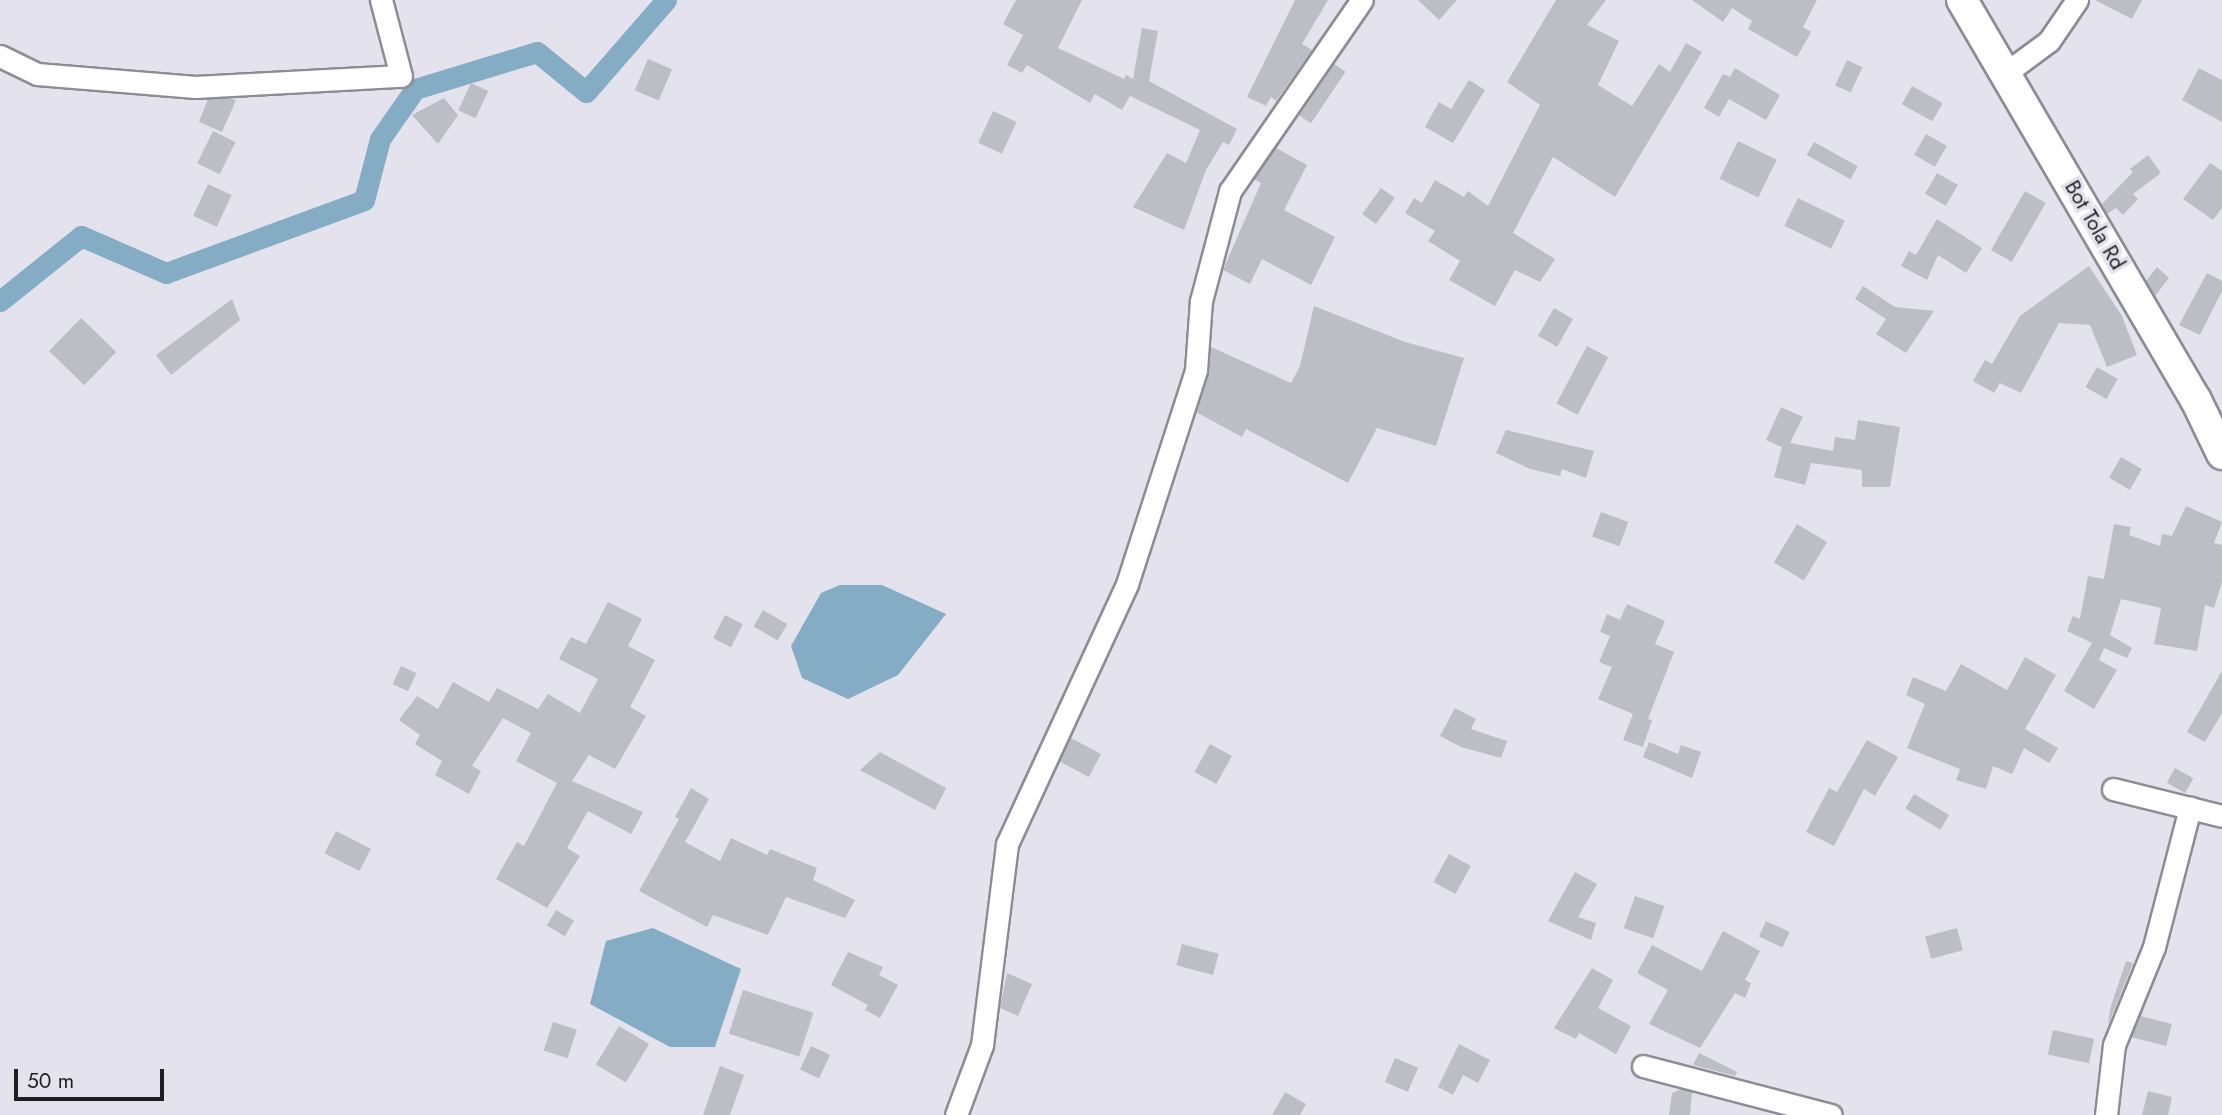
<!DOCTYPE html>
<html>
<head>
<meta charset="utf-8">
<style>
	body { margin:0 }
	#map { position:relative; width:2222px; height:1115px; overflow:hidden; background:#e4e3ed; font-family:Jost,sans-serif }
	div>[style] { position:absolute }
	[style*='--x'] { left:calc(var(--x)*1px); top:calc(var(--y)*1px); width:calc(var(--w)*1px); rotate:calc(var(--a)*1deg) }
	.water>* { inset:0; background:#85acc5 }
	.canal>* { height:21px; margin:-10.5px; padding:0 10.5px; transform-origin:10.5px; border-radius:10.5px; background:#85acc5 }
	.building>* { inset:0; background:#bdbdc6; transform-origin:0 0 }
	.roads { filter:drop-shadow(2px 0 #8d8c95) drop-shadow(-2px 0 #8d8c95) drop-shadow(0 2px #8d8c95) drop-shadow(0 -2px #8d8c95) }
	.street>* { height:21px; margin:-10.5px; padding:0 10.5px; transform-origin:10.5px; border-radius:10.5px; background:#fff }
	.secondary>* { height:30px; margin:-15px; padding:0 15px; transform-origin:15px; border-radius:15px; background:#fff }
	span { translate:-50% -50%; white-space:nowrap; text-align:center; line-height:1.15; -webkit-text-stroke:7px #e4e3ed; paint-order:stroke }
	.street-label { font-size:21px; color:#1e1e21 }
	.scale { position:absolute; left:14px; top:1069px; width:150px; height:32px; box-sizing:border-box; border:4px solid #1e1e21; border-top:0; padding-left:9px; font-size:21px; line-height:24px; white-space:nowrap; color:#1e1e21; -webkit-text-stroke:5px #e4e3ed; paint-order:stroke }
</style>
</head>
<body>
<div id="map">
	<div class="water">
		<div style="clip-path:polygon(840px 585px,882px 585px,946px 614px,898px 675px,848px 699px,802px 678px,791px 646px,821px 593px)"></div>
		<div style="clip-path:polygon(653px 928px,741px 969px,715px 1047px,670px 1047px,590px 1004px,606px 941px)"></div>
	</div>
	<div class="canal">
		<div style="--x:0;--y:301;--w:104;--a:-38.7"></div>
		<div style="--x:81;--y:236;--w:93;--a:23.5"></div>
		<div style="--x:166;--y:273;--w:211;--a:-20.2"></div>
		<div style="--x:364;--y:200;--w:63;--a:-75.3"></div>
		<div style="--x:380;--y:139;--w:61;--a:-55"></div>
		<div style="--x:415;--y:89;--w:127;--a:-16.9"></div>
		<div style="--x:537;--y:52;--w:63;--a:39.2"></div>
		<div style="--x:586;--y:92;--w:122;--a:-49"></div>
	</div>
	<div class="building">
		<div style="clip-path:polygon(1016px 0,1082px 0,1058px 48px,1124px 79px,1126px 75px,1133px 79px,1142px 28px,1158px 31px,1149px 81px,1237px 129px,1229px 145px,1223px 142px,1206px 170px,1184px 230px,1133px 207px,1167px 153px,1186px 163px,1200px 130px,1130px 96px,1122px 110px,1095px 94px,1090px 103px,1027px 65px,1022px 73px,1007px 65px,1023px 35px,1003px 24px)"></div>
		<div style="clip-path:polygon(1295px 0,1328px 0,1302px 44px,1312px 50px,1276px 101px,1271px 97px,1266px 106px,1247px 97px)"></div>
		<div style="clip-path:polygon(1418px 0,1457px 0,1439px 20px)"></div>
		<div style="clip-path:polygon(1556px 0,1606px 0,1587px 25px,1619px 41px,1598px 85px,1632px 106px,1659px 64px,1670px 72px,1686px 43px,1702px 52px,1615px 197px,1553px 157px,1513px 233px,1555px 259px,1540px 282px,1515px 270px,1495px 306px,1449px 280px,1460px 261px,1428px 241px,1435px 231px,1405px 213px,1414px 198px,1422px 203px,1435px 180px,1464px 197px,1468px 191px,1488px 206px,1540px 105px,1507px 82px)"></div>
		<div style="clip-path:polygon(1692px 0,1817px 0,1803px 27px,1811px 32px,1797px 57px,1748px 29px,1752px 21px,1732px 8px,1723px 22px)"></div>
		<div style="clip-path:polygon(2095px 0,2142px 0,2132px 19px)"></div>
		<div style="left:648px;top:59px;width:26px;height:34px;rotate:23deg"></div>
		<div style="left:1847px;top:60px;width:17px;height:28px;rotate:25deg"></div>
		<div style="left:1334px;top:64px;width:14px;height:62px;rotate:34deg"></div>
		<div style="clip-path:polygon(1735px 68px,1780px 95px,1766px 120px,1729px 99px,1719px 117px,1704px 108px,1723px 74px,1730px 77px)"></div>
		<div style="clip-path:polygon(2199px 68px,2222px 80px,2222px 122px,2182px 100px)"></div>
		<div style="clip-path:polygon(1469px 80px,1485px 90px,1453px 143px,1425px 127px,1439px 102px,1451px 109px)"></div>
		<div style="left:471px;top:83px;width:19px;height:30px;rotate:25deg"></div>
		<div style="left:1912px;top:86px;width:35px;height:21px;rotate:29deg"></div>
		<div style="clip-path:polygon(231px 98px,236px 100px,222px 132px,199px 122px,208px 99px)"></div>
		<div style="clip-path:polygon(444px 98px,458px 115px,438px 144px,412px 115px)"></div>
		<div style="left:993px;top:111px;width:26px;height:35px;rotate:25deg"></div>
		<div style="left:213px;top:131px;width:25px;height:36px;rotate:26deg"></div>
		<div style="left:1926px;top:134px;width:24px;height:24px;rotate:30deg"></div>
		<div style="left:1738px;top:141px;width:43px;height:42px;rotate:26deg"></div>
		<div style="left:1814px;top:142px;width:50px;height:15px;rotate:29deg"></div>
		<div style="clip-path:polygon(1276px 148px,1307px 165px,1284px 210px,1335px 237px,1311px 285px,1262px 259px,1250px 284px,1223px 270px,1261px 183px,1254px 179px)"></div>
		<div style="clip-path:polygon(2148px 155px,2161px 173px,2133px 194px,2138px 199px,2123px 215px,2116px 208px,2107px 214px,2102px 204px,2133px 172px,2130px 169px)"></div>
		<div style="clip-path:polygon(2210px 163px,2222px 171px,2222px 208px,2213px 220px,2183px 199px)"></div>
		<div style="left:1937px;top:173px;width:24px;height:24px;rotate:30deg"></div>
		<div style="left:208px;top:184px;width:26px;height:35px;rotate:25deg"></div>
		<div style="left:1381px;top:188px;width:17px;height:32px;rotate:36deg"></div>
		<div style="left:2025px;top:191px;width:24px;height:68px;rotate:30deg"></div>
		<div style="left:1798px;top:198px;width:52px;height:31px;rotate:26deg"></div>
		<div style="clip-path:polygon(1937px 219px,1982px 248px,1966px 273px,1938px 255px,1927px 280px,1901px 266px,1909px 251px,1916px 255px)"></div>
		<div style="clip-path:polygon(2089px 266px,2122px 316px,2137px 355px,2107px 367px,2090px 325px,2059px 323px,2021px 393px,2000px 383px,1994px 393px,1973px 381px,1985px 360px,1992px 364px,2020px 316px)"></div>
		<div style="clip-path:polygon(2157px 267px,2169px 278px,2155px 296px,2146px 281px)"></div>
		<div style="clip-path:polygon(2207px 273px,2222px 281px,2222px 291px,2200px 335px,2179px 325px)"></div>
		<div style="clip-path:polygon(1863px 286px,1895px 307px,1934px 311px,1906px 353px,1876px 334px,1886px 319px,1855px 299px)"></div>
		<div style="clip-path:polygon(232px 299px,240px 320px,171px 375px,156px 355px)"></div>
		<div style="clip-path:polygon(1314px 306px,1405px 342px,1464px 358px,1436px 446px,1377px 428px,1348px 483px,1246px 429px,1242px 437px,1196px 412px,1209px 374px,1211px 347px,1291px 383px,1300px 366px)"></div>
		<div style="left:1554px;top:308px;width:22px;height:32px;rotate:30deg"></div>
		<div style="left:81px;top:318px;width:49px;height:46px;rotate:44deg"></div>
		<div style="left:1587px;top:346px;width:24px;height:65px;rotate:28deg"></div>
		<div style="left:2097px;top:367px;width:24px;height:23px;rotate:30deg"></div>
		<div style="clip-path:polygon(1781px 407px,1803px 417px,1790px 443px,1833px 451px,1835px 437px,1855px 440px,1858px 420px,1900px 427px,1890px 487px,1862px 487px,1862px 470px,1811px 463px,1805px 485px,1774px 477px,1782px 447px,1766px 440px)"></div>
		<div style="clip-path:polygon(1506px 430px,1594px 451px,1586px 478px,1562px 469px,1560px 476px,1530px 469px,1496px 453px)"></div>
		<div style="left:2121px;top:457px;width:24px;height:24px;rotate:30deg"></div>
		<div style="clip-path:polygon(2186px 506px,2222px 522px,2214px 543px,2222px 545px,2222px 582px,2214px 608px,2205px 605px,2197px 651px,2154px 644px,2161px 608px,2121px 599px,2110px 635px,2132px 648px,2127px 658px,2104px 648px,2099px 660px,2117px 670px,2094px 709px,2064px 691px,2092px 643px,2067px 631px,2073px 616px,2080px 619px,2088px 576px,2104px 579px,2114px 524px,2131px 527px,2129px 535px,2160px 546px,2162px 534px,2172px 536px)"></div>
		<div style="left:1601px;top:512px;width:29px;height:26px;rotate:20deg"></div>
		<div style="left:1797px;top:524px;width:35px;height:45px;rotate:31deg"></div>
		<div style="clip-path:polygon(608px 602px,642px 619px,628px 646px,655px 660px,630px 707px,646px 716px,615px 769px,589px 755px,572px 781px,643px 812px,631px 834px,588px 811px,567px 848px,580px 856px,547px 908px,496px 879px,517px 842px,524px 846px,557px 783px,516px 761px,531px 733px,503px 718px,472px 766px,481px 771px,469px 794px,435px 775px,442px 761px,415px 744px,420px 735px,399px 720px,417px 696px,438px 709px,453px 682px,489px 702px,497px 688px,538px 709px,548px 694px,580px 713px,598px 679px,559px 659px,571px 637px,586px 644px)"></div>
		<div style="clip-path:polygon(1627px 604px,1665px 621px,1655px 644px,1674px 652px,1648px 719px,1652px 720px,1643px 747px,1623px 740px,1633px 714px,1598px 699px,1612px 667px,1599px 662px,1610px 636px,1600px 632px,1607px 614px,1620px 620px)"></div>
		<div style="left:763px;top:610px;width:28px;height:19px;rotate:30deg"></div>
		<div style="left:725px;top:615px;width:20px;height:26px;rotate:27deg"></div>
		<div style="clip-path:polygon(2025px 657px,2056px 675px,2025px 729px,2058px 748px,2049px 763px,2024px 748px,2012px 774px,1993px 766px,1986px 789px,1956px 780px,1960px 769px,1907px 748px,1925px 704px,1906px 695px,1913px 677px,1946px 691px,1961px 664px,2007px 690px)"></div>
		<div style="left:401px;top:666px;width:17px;height:20px;rotate:25deg"></div>
		<div style="clip-path:polygon(2222px 671px,2222px 713px,2205px 742px,2187px 732px)"></div>
		<div style="clip-path:polygon(1455px 708px,1476px 719px,1471px 729px,1507px 741px,1501px 758px,1461px 747px,1440px 736px)"></div>
		<div style="left:1071px;top:738px;width:34px;height:26px;rotate:28deg"></div>
		<div style="clip-path:polygon(1867px 740px,1898px 757px,1875px 796px,1864px 789px,1834px 846px,1806px 832px,1829px 788px,1837px 792px)"></div>
		<div style="clip-path:polygon(1649px 742px,1678px 754px,1681px 745px,1701px 752px,1692px 778px,1643px 757px)"></div>
		<div style="left:1210px;top:744px;width:25px;height:32px;rotate:29deg"></div>
		<div style="clip-path:polygon(880px 752px,946px 788px,935px 810px,860px 770px)"></div>
		<div style="left:2175px;top:768px;width:21px;height:17px;rotate:29deg"></div>
		<div style="clip-path:polygon(691px 788px,709px 799px,685px 842px,720px 861px,731px 838px,767px 855px,770px 849px,817px 868px,813px 880px,855px 900px,845px 918px,786px 897px,768px 935px,713px 915px,707px 927px,639px 891px,679px 819px,675px 817px)"></div>
		<div style="left:1914px;top:794px;width:41px;height:17px;rotate:31deg"></div>
		<div style="left:336px;top:831px;width:39px;height:25px;rotate:27deg"></div>
		<div style="left:1449px;top:854px;width:25px;height:32px;rotate:29deg"></div>
		<div style="clip-path:polygon(1575px 872px,1597px 884px,1578px 917px,1596px 923px,1591px 940px,1548px 921px)"></div>
		<div style="left:1635px;top:896px;width:31px;height:34px;rotate:19deg"></div>
		<div style="left:556px;top:910px;width:21px;height:18px;rotate:31deg"></div>
		<div style="left:1766px;top:921px;width:26px;height:17px;rotate:25deg"></div>
		<div style="left:1957px;top:928px;width:23px;height:33px;rotate:75deg"></div>
		<div style="clip-path:polygon(1723px 931px,1760px 951px,1745px 980px,1751px 983px,1745px 998px,1735px 993px,1700px 1048px,1649px 1024px,1668px 990px,1637px 973px,1652px 945px,1702px 971px)"></div>
		<div style="left:1182px;top:944px;width:38px;height:22px;rotate:15deg"></div>
		<div style="clip-path:polygon(848px 952px,883px 967px,879px 975px,898px 985px,880px 1018px,865px 1010px,868px 1005px,831px 985px)"></div>
		<div style="clip-path:polygon(2126px 961px,2133px 963px,2108px 1025px,2110px 1009px)"></div>
		<div style="clip-path:polygon(1592px 968px,1613px 980px,1598px 1008px,1631px 1026px,1616px 1054px,1579px 1033px,1576px 1039px,1554px 1028px)"></div>
		<div style="clip-path:polygon(1007px 973px,1032px 984px,1018px 1016px,1000px 1008px)"></div>
		<div style="left:743px;top:990px;width:74px;height:46px;rotate:18deg"></div>
		<div style="clip-path:polygon(2148px 996px,2141px 1016px,2172px 1024px,2166px 1046px,2131px 1037px)"></div>
		<div style="left:553px;top:1022px;width:25px;height:30px;rotate:18deg"></div>
		<div style="left:619px;top:1026px;width:35px;height:45px;rotate:31deg"></div>
		<div style="left:2053px;top:1030px;width:42px;height:25px;rotate:12deg"></div>
		<div style="clip-path:polygon(1459px 1044px,1490px 1060px,1478px 1083px,1463px 1075px,1453px 1095px,1438px 1087px)"></div>
		<div style="left:811px;top:1046px;width:21px;height:26px;rotate:25deg"></div>
		<div style="clip-path:polygon(1699px 1053px,1737px 1072px,1735px 1076px,1693px 1065px)"></div>
		<div style="left:1395px;top:1058px;width:25px;height:26px;rotate:23deg"></div>
		<div style="clip-path:polygon(720px 1066px,744px 1075px,730px 1115px,703px 1115px)"></div>
		<div style="clip-path:polygon(1681px 1089px,1692px 1092px,1690px 1115px,1669px 1115px,1672px 1093px)"></div>
		<div style="clip-path:polygon(2148px 1091px,2172px 1097px,2168px 1115px,2142px 1115px)"></div>
		<div style="clip-path:polygon(1285px 1092px,1306px 1104px,1300px 1115px,1272px 1115px)"></div>
	</div>
	<div class="roads">
		<div class="street">
			<div style="--x:0;--y:56;--w:41;--a:25.9"></div>
			<div style="--x:37;--y:74;--w:159;--a:4.7"></div>
			<div style="--x:195;--y:87;--w:206;--a:-3.1"></div>
			<div style="--x:401;--y:76;--w:79;--a:-104.7"></div>
			<div style="--x:2007;--y:72;--w:52;--a:-36.4"></div>
			<div style="--x:2049;--y:41;--w:50;--a:-55.7"></div>
			<div style="--x:2113;--y:789;--w:112;--a:13.9"></div>
			<div style="--x:1643;--y:1066;--w:194;--a:14.6"></div>
			<div style="--x:956;--y:1115;--w:75;--a:-69.6"></div>
			<div style="--x:982;--y:1045;--w:203;--a:-82.9"></div>
			<div style="--x:1007;--y:844;--w:286;--a:-65.2"></div>
			<div style="--x:1127;--y:584;--w:225;--a:-72.1"></div>
			<div style="--x:1196;--y:370;--w:69;--a:-85.9"></div>
			<div style="--x:1201;--y:301;--w:114;--a:-75.2"></div>
			<div style="--x:1230;--y:191;--w:232;--a:-55.4"></div>
			<div style="--x:2106;--y:1115;--w:70;--a:-83.5"></div>
			<div style="--x:2114;--y:1045;--w:106;--a:-67.8"></div>
			<div style="--x:2154;--y:947;--w:144;--a:-75.5"></div>
		</div>
		<div class="secondary">
			<div style="--x:1962;--y:0;--w:463;--a:59.7"></div>
			<div style="--x:2196;--y:400;--w:60;--a:64.3"></div>
		</div>
	</div>
	<div class="street-label">
		<span style="left:2095px;top:225px;rotate:60deg">Bot Tola Rd</span>
	</div>
	<div class="scale">50 m</div>
</div>
</body>
</html>
